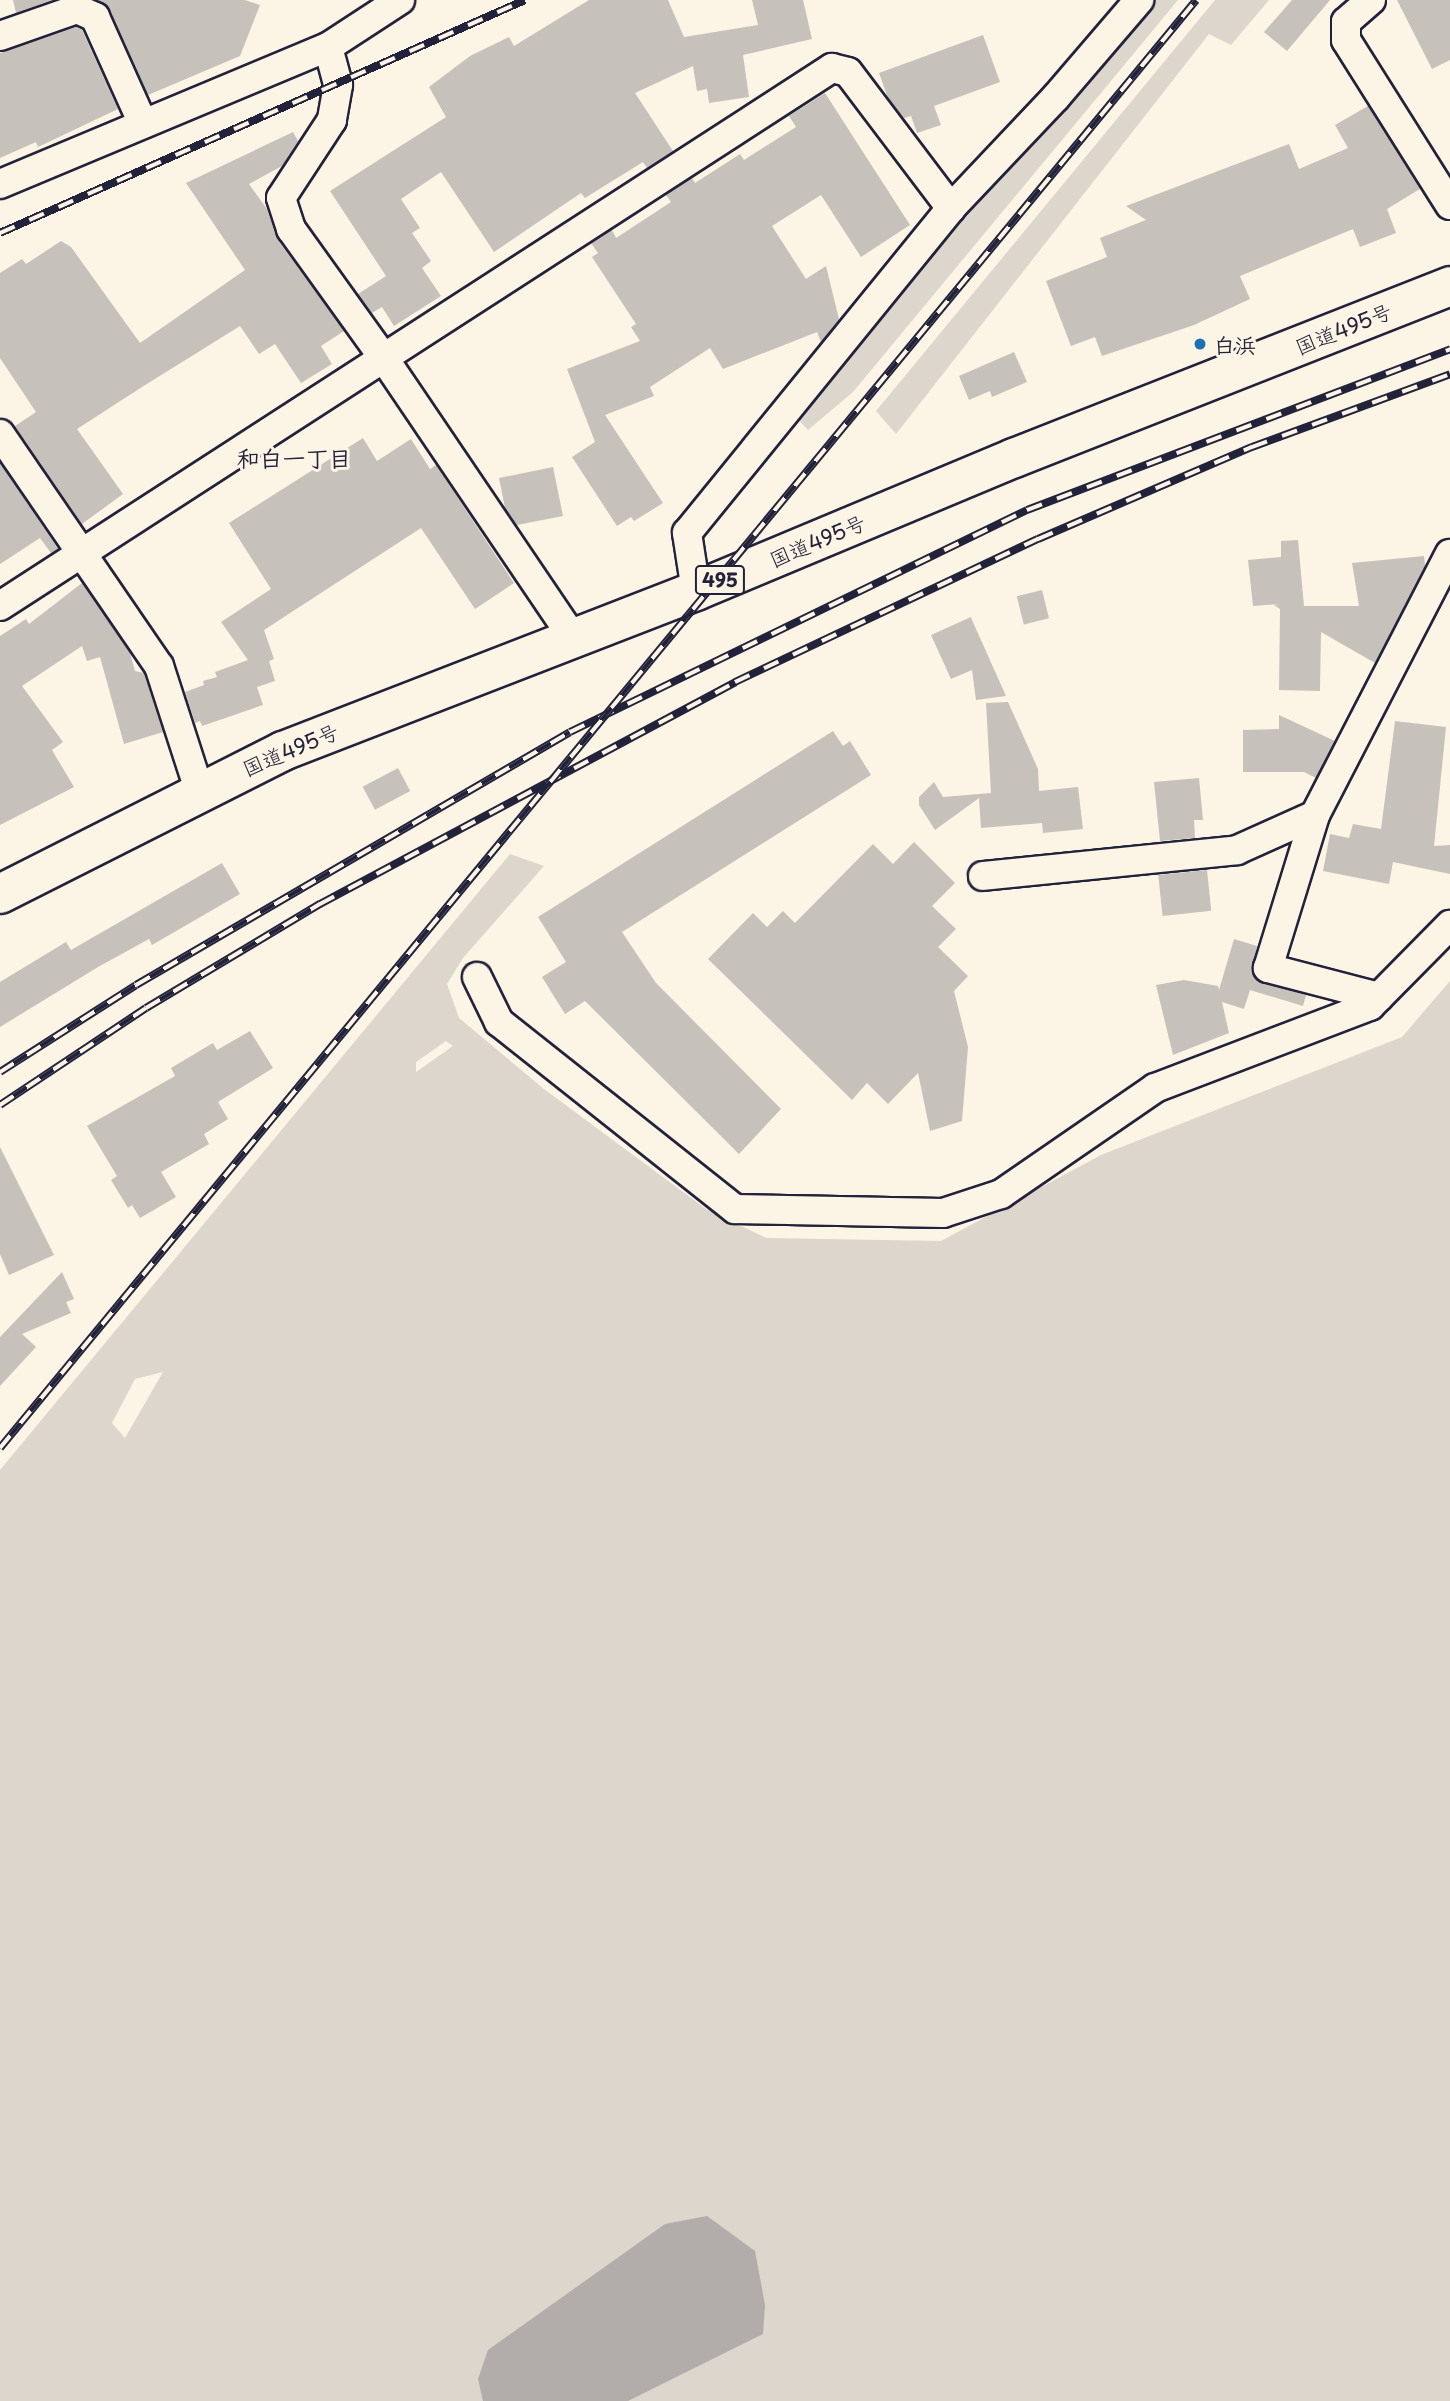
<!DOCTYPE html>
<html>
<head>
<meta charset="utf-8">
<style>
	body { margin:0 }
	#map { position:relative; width:1450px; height:2401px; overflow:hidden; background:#fcf5e5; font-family:"Playpen Sans","Klee One",sans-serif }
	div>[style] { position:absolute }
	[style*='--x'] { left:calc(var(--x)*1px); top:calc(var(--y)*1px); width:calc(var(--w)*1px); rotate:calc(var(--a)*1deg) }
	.green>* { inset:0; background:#dcd6cc }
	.water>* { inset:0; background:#b2adab }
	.building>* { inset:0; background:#c6c1bb; transform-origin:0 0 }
	.roads { filter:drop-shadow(2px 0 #22223b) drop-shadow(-2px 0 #22223b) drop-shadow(0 2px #22223b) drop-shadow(0 -2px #22223b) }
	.minor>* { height:28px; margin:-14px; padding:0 14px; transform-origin:14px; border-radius:14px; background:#fcf5e5 }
	.trunk>* { height:38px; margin:-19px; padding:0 19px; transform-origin:19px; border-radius:19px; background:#fcf5e5 }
	.rail>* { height:8px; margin-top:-4px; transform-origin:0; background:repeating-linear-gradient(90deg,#fcf5e5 0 16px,#22223b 0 32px); box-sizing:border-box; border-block:2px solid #22223b }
	.dots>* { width:19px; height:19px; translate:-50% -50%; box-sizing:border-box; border:4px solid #fcf5e5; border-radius:50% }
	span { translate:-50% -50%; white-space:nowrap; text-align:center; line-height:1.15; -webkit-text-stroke:6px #fcf5e5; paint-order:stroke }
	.shield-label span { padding:2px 5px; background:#fcf5e5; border:2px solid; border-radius:5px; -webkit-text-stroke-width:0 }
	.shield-label { font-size:19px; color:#22223b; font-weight:700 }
	.street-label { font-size:21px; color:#22223b }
	.poi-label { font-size:21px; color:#22223b; font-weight:700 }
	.left { translate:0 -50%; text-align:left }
	.neighbourhood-label { font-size:23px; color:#22223b; font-weight:700 }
</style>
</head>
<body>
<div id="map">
	<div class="green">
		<div style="clip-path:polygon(1149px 0,1178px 0,853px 392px,808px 430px,791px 412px,953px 232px)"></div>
		<div style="clip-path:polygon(1215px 0,1269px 0,1231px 45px,1209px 34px,896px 434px,876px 411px)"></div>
		<div style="clip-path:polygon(evenodd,510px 854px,544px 866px,463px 958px,447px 984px,459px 1018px,544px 1089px,706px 1209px,766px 1238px,941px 1241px,1101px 1155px,1402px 1037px,1450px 981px,1450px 2401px,0 2401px,0 1470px,510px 854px,446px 1041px,453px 1046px,416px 1072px,416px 1062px,446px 1041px,510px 854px,163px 1372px,125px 1438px,112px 1423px,135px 1379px,163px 1372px)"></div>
	</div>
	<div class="water">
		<div style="clip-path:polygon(707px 2216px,755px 2251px,765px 2305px,763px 2334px,628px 2401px,483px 2401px,478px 2379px,488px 2350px,665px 2224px)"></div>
	</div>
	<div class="building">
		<div style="clip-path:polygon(13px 0,52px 0,16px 13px)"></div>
		<div style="clip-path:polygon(98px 0,245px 0,260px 5px,240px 56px,148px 95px,110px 10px)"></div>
		<div style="clip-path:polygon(589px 0,668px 0,684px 37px,758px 25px,752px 0,803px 0,812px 39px,743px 55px,749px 97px,709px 103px,707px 89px,697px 91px,693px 66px,635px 93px,673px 151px,647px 168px,643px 162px,585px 198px,581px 193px,494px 252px,441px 172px,401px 199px,420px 228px,412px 233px,431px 261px,422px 268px,441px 296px,394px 326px,382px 307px,372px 313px,358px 294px,386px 276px,330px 191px,446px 117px,429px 87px,470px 56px,509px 37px,514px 46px)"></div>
		<div style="clip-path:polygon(1292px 0,1330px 0,1287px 51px,1264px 32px)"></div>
		<div style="clip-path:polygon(1397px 0,1450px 0,1450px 60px,1432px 69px)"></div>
		<div style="clip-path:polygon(76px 27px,82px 30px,118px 109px,38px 147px,36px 142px,0 158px,0 53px)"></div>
		<div style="clip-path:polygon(983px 35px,1000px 82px,934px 106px,941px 125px,917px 133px,911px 116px,904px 118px,888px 98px,879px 73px)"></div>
		<div style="clip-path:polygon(825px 93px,910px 225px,861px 257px,821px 195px,772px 226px,806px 279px,826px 266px,839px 319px,821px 342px,817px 332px,723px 369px,710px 348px,650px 387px,654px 396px,605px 415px,663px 503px,634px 521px,631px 517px,617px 526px,572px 457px,595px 442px,567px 369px,640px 341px,631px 327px,636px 324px,592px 257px,598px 253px,591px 243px,612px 230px,616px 238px,671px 202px,666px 195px,692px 178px,695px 183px,740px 154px,744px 160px,796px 127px,789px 116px)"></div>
		<div style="clip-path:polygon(1368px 106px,1420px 189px,1387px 209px,1396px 233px,1360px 247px,1353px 229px,1240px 276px,1250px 299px,1194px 325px,1102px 356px,1095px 337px,1071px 346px,1046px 281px,1107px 257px,1100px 238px,1146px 220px,1126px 206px,1289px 144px,1299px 169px,1348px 148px,1335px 125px)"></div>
		<div style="clip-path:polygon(293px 132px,298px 141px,282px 166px,249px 184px,267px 209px,277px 239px,344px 331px,321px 346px,332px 364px,301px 383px,275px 344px,259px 354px,240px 326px,142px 387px,77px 429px,123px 494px,82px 524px,15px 426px,36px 412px,0 358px,0 273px,22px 259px,26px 264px,61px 241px,71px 247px,140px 343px,245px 270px,186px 183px)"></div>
		<div style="clip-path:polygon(1014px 352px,1027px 382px,992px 397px,990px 391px,969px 400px,959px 376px)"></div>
		<div style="clip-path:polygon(363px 438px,377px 461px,411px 439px,430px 469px,436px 465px,514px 583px,475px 609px,421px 528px,264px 630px,274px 659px,269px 661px,275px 681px,257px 687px,263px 705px,202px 726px,200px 721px,195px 723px,185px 692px,204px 685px,203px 681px,217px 677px,215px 672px,248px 660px,221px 622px,271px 589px,229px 523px)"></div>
		<div style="clip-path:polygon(0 463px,58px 549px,51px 553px,40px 538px,0 564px)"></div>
		<div style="clip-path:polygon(553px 467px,563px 516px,517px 525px,505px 508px,499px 478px)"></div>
		<div style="clip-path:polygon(1298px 540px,1304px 606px,1359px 606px,1352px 563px,1424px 556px,1425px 566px,1375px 663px,1321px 632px,1320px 691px,1279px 690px,1280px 609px,1274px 605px,1280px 604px,1253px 606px,1248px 560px,1281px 557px,1281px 541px)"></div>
		<div style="clip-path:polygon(82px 583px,130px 653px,135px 671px,144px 673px,163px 732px,124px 744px,100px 657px,87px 661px,82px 646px,22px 686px,63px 742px,52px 750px,74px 787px,0 825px,0 636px,26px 619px,29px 624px)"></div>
		<div style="left:1042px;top:590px;width:29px;height:26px;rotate:76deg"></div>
		<div style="clip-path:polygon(971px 617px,972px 620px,1006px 696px,976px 700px,972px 670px,951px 679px,931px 635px)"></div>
		<div style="clip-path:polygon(1008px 702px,1038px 769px,1039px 791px,1078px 787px,1083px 829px,1043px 833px,1042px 823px,981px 828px,979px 798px,935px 830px,919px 805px,919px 797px,934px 782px,943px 797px,991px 793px,986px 703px)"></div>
		<div style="clip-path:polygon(1279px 715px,1335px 741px,1316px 778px,1304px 772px,1243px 772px,1243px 730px,1279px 729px)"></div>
		<div style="clip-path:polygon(1395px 721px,1446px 727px,1434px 846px,1450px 845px,1450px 874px,1393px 862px,1389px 884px,1323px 871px,1330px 834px,1349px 838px,1353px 824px,1381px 829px)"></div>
		<div style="clip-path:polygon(833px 731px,843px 746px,850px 741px,871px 775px,622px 932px,656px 983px,781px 1109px,739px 1154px,585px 1001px,565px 1014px,542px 977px,566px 962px,538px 917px)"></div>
		<div style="left:398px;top:768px;width:26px;height:40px;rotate:62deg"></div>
		<div style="clip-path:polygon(1199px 778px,1203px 820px,1194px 820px,1195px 838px,1160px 841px,1154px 782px)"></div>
		<div style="clip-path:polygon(914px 842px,955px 883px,932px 906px,956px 929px,938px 947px,968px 976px,954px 991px,968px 1047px,962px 1121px,930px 1131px,918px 1073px,888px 1104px,867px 1083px,852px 1100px,708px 959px,753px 913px,767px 927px,783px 911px,795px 923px,873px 844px,893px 864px)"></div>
		<div style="clip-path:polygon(222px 863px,240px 894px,152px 945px,149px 939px,98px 967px,0 1027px,0 982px,66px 942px,71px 950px)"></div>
		<div style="left:1207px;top:870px;width:41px;height:49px;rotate:84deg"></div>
		<div style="clip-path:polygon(1234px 939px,1257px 946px,1252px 971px,1257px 980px,1306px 995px,1303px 1006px,1250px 990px,1244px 1009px,1222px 1002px,1229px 1033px,1173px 1055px,1156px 985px,1184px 980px,1218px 986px,1219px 990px)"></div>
		<div style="clip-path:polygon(250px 1031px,273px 1068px,218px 1102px,228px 1119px,204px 1134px,209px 1144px,161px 1172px,176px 1197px,140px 1218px,132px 1205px,128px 1208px,111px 1180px,117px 1176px,87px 1126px,175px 1076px,171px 1068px,213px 1043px,217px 1050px)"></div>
		<div style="clip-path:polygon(0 1147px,54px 1255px,9px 1275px,0 1254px)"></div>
		<div style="clip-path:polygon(62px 1272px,74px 1299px,66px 1302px,71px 1313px,22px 1334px,36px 1347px,0 1386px,0 1337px)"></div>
	</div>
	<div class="roads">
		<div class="minor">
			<div style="--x:1371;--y:0;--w:33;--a:139"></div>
			<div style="--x:1346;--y:22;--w:18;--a:90"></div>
			<div style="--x:1346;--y:40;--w:195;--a:57.8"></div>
			<div style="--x:0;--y:36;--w:82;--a:-19.3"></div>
			<div style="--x:77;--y:9;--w:20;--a:24"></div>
			<div style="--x:95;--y:17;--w:117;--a:65.8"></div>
			<div style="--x:328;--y:47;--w:39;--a:75"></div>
			<div style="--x:338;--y:85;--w:36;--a:100"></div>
			<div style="--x:332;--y:120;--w:93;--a:123.2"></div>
			<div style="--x:281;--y:198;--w:33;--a:72"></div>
			<div style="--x:291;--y:229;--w:158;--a:54.3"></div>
			<div style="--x:383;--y:357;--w:339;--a:55.9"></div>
			<div style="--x:0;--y:184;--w:355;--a:-22.7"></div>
			<div style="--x:328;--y:47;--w:86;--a:-33.1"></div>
			<div style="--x:0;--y:434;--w:281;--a:55.6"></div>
			<div style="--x:159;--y:666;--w:130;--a:72.1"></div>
			<div style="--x:696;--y:591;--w:59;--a:-98.8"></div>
			<div style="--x:687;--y:533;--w:419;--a:-50.9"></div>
			<div style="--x:951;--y:208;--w:153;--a:-46.6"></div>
			<div style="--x:1056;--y:97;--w:128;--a:-49.4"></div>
			<div style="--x:0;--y:606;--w:991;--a:-32.89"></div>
			<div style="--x:832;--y:68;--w:16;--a:14"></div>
			<div style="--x:848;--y:72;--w:171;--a:52.9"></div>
			<div style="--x:983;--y:876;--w:255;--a:-5.8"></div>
			<div style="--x:1237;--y:850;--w:85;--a:-24.2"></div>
			<div style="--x:477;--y:977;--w:50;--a:63.9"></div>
			<div style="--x:499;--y:1022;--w:301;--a:38.4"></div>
			<div style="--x:735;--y:1209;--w:208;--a:1.1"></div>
			<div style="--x:943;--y:1213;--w:61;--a:-18.1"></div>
			<div style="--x:1001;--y:1194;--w:187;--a:-34.5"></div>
			<div style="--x:1155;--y:1088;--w:230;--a:-20.9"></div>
			<div style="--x:1370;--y:1006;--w:114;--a:-45.4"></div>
			<div style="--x:1379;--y:997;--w:115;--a:-165.4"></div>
			<div style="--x:1268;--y:968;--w:160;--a:-72.9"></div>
			<div style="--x:1315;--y:815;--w:294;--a:-62.7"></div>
		</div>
		<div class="trunk">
			<div style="--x:0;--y:894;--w:317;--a:-26.8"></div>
			<div style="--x:283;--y:751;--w:443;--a:-21.2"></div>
			<div style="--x:696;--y:591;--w:345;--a:-22.7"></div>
			<div style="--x:1014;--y:458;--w:469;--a:-21.5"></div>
		</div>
	</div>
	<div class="rail">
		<div style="--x:0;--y:233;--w:574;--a:-23.93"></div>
		<div style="--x:0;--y:1072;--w:161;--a:-32.6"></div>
		<div style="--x:136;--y:985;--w:502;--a:-30.24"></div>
		<div style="--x:570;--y:732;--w:508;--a:-25.91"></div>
		<div style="--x:1027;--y:510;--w:453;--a:-20.8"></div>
		<div style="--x:0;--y:1105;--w:175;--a:-33.6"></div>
		<div style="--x:146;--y:1008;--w:203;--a:-30.9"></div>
		<div style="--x:320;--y:904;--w:471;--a:-28.1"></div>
		<div style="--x:735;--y:682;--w:335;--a:-25.3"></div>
		<div style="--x:1038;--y:539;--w:233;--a:-23.3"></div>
		<div style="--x:1252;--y:447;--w:211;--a:-20.2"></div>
		<div style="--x:0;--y:1448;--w:1878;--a:-50.44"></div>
	</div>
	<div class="dots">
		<div style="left:1200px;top:344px;background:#1f6fb2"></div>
	</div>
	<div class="shield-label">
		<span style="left:720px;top:580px">495</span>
	</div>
	<div class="street-label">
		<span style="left:1343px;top:328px;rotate:-22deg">国道495号</span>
		<span style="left:817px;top:540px;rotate:-23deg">国道495号</span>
		<span style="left:290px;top:749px;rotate:-23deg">国道495号</span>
	</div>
	<div class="poi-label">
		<span class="left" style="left:1214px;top:344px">白浜</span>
	</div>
	<div class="neighbourhood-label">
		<span style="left:294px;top:458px">和白一丁目</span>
	</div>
</div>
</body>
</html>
